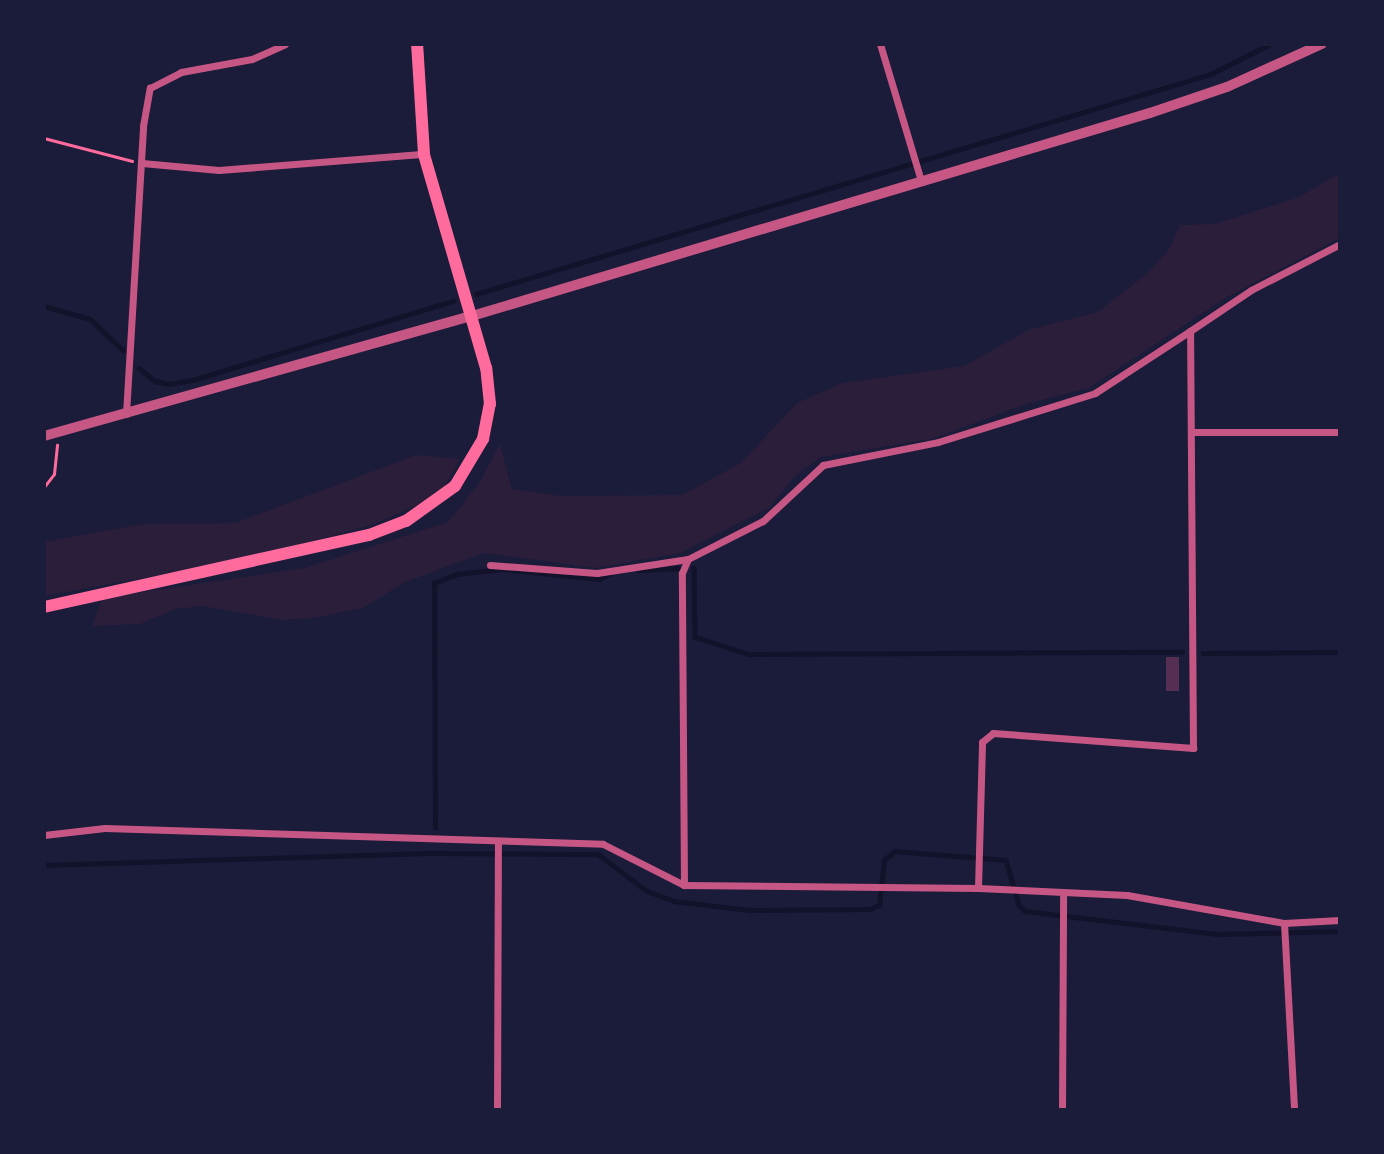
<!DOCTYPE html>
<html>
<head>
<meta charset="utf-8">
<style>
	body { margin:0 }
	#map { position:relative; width:1384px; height:1154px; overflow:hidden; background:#1b1b3a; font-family:"IBM Plex Sans",sans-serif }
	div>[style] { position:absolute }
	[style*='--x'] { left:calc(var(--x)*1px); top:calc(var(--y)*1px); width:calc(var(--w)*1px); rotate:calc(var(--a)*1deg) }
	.green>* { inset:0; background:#2a1e3b }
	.stream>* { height:4.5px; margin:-2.25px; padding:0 2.25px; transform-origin:2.25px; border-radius:2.25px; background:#12122b }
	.building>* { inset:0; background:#542f53; transform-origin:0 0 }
	.path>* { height:2.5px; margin:-1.25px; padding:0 1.25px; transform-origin:1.25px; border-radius:1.25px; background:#ff6b9d }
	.minor>* { height:7px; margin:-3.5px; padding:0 3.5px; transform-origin:3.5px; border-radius:3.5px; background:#c65784 }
	.tertiary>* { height:10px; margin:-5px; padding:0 5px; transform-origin:5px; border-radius:5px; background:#c65784 }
	.secondary>* { height:12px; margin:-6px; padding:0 6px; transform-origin:6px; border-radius:6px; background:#ff6b9d }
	span { translate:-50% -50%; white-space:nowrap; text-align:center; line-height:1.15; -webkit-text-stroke:5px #1b1b3a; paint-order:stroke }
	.frame { position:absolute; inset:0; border:46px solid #1b1b3a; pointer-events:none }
</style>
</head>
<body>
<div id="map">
	<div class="green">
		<div style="clip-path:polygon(1340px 173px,1340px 238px,1227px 297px,1089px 388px,1026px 404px,931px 439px,821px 457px,795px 476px,769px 508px,680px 553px,595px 568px,484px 553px,405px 582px,363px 608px,313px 618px,282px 620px,203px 606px,175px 609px,140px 624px,92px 626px,102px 598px,305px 568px,448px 522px,479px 483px,500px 444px,512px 489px,560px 496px,682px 495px,741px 463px,797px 403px,843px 383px,964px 366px,1028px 330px,1098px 312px,1149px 272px,1169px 249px,1180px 225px,1215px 224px,1297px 198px)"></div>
		<div style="clip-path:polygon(416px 455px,460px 459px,445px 486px,418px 505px,372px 525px,238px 561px,44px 596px,44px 542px,143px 524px,235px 523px)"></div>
	</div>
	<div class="stream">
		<div style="--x:476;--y:294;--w:767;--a:-16.66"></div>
		<div style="--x:1211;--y:74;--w:66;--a:-27"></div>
		<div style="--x:44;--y:306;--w:48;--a:15.8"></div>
		<div style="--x:90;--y:319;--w:45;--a:43.2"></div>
		<div style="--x:139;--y:368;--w:21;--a:39"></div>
		<div style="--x:155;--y:381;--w:14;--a:12"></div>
		<div style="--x:169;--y:384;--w:27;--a:-10"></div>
		<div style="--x:196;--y:379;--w:269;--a:-16.9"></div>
		<div style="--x:694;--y:568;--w:69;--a:89.2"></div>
		<div style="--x:695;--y:637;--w:57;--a:17.5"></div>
		<div style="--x:749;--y:654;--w:433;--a:-0.3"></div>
		<div style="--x:638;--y:570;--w:40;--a:-2.9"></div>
		<div style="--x:1203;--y:653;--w:137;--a:-0.4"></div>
		<div style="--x:435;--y:828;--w:245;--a:-90.2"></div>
		<div style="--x:434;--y:583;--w:25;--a:-21"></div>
		<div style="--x:457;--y:574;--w:45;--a:-6.3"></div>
		<div style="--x:502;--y:569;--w:98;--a:5.9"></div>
		<div style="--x:599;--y:579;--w:14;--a:-25"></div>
		<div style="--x:44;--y:865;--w:392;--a:-1.8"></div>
		<div style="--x:436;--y:853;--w:162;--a:0.4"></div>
		<div style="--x:598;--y:854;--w:61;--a:37.1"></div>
		<div style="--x:647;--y:891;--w:29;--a:20"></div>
		<div style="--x:674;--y:901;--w:77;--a:6.8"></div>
		<div style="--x:750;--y:910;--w:120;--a:-0.5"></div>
		<div style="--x:870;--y:909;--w:10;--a:-24"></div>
		<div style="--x:879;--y:905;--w:45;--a:-83.7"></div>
		<div style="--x:884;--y:860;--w:14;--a:-39"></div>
		<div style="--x:895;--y:851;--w:111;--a:4.6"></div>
		<div style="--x:1006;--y:860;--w:47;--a:73.9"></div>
		<div style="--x:1019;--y:905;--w:8;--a:45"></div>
		<div style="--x:1025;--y:911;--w:195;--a:6.8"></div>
		<div style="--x:1219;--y:934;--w:121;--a:-1.4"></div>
	</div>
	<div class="building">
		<div style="left:1166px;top:657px;width:13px;height:34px"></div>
	</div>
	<div class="path">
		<div style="--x:44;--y:138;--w:91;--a:14.6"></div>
		<div style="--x:44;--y:487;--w:16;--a:-52"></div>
		<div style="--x:54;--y:474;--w:29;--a:-84"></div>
	</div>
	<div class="minor">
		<div style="--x:880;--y:44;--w:143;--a:73.3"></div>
		<div style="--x:142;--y:163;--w:77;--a:5.2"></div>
		<div style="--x:219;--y:170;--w:206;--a:-4.5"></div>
		<div style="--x:126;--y:414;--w:289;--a:-86.6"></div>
		<div style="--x:143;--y:126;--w:39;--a:-80"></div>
		<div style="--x:150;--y:88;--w:35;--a:-27"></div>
		<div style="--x:181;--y:72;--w:72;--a:-10.4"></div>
		<div style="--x:252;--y:59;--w:36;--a:-24"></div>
		<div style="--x:1191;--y:432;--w:149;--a:0"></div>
		<div style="--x:490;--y:565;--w:107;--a:4.3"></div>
		<div style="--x:597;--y:573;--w:92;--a:-8.7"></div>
		<div style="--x:44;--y:835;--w:61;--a:-6.5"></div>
		<div style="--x:105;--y:828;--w:498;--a:1.8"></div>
		<div style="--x:603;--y:844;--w:91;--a:26.8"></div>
		<div style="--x:684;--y:885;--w:294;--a:0.6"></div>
		<div style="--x:978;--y:888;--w:149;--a:2.7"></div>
		<div style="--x:1127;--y:895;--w:159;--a:10.1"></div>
		<div style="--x:1284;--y:923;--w:56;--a:-3.1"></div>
		<div style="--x:684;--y:885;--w:312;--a:-90.4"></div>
		<div style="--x:682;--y:573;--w:15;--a:-67"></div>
		<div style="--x:688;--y:559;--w:84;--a:-26.9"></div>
		<div style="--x:763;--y:521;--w:82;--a:-43"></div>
		<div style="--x:823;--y:465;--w:117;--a:-11.3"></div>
		<div style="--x:938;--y:442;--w:164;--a:-17.3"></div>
		<div style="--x:1095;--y:393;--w:113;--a:-33.1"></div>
		<div style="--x:978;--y:888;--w:146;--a:-88.4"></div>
		<div style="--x:982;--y:742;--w:14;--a:-39"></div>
		<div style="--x:993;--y:733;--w:201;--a:4.3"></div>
		<div style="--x:1193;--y:748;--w:417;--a:-90.4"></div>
		<div style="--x:1190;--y:331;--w:73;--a:-33.9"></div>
		<div style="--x:1251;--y:290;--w:100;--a:-27.3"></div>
		<div style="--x:1284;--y:923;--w:187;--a:86.9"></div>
		<div style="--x:497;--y:1110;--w:266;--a:-89.8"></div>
		<div style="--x:1062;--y:1110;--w:217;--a:-89.7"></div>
	</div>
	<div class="tertiary">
		<div style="--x:44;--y:436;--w:445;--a:-15.7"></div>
		<div style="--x:472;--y:316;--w:708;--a:-16.67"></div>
		<div style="--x:1150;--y:113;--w:81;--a:-18.7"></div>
		<div style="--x:1227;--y:87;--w:104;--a:-24.4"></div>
	</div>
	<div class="secondary">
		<div style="--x:44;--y:607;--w:333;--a:-12.5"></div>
		<div style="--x:369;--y:535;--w:40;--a:-21"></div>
		<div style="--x:406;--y:521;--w:60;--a:-35.5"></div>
		<div style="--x:455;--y:486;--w:55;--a:-59.2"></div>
		<div style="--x:483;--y:439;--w:36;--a:-79"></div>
		<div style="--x:490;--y:404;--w:36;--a:-96"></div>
		<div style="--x:486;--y:368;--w:223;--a:-106.2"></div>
		<div style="--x:424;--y:154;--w:110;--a:-93.6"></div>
	</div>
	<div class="frame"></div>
</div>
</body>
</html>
